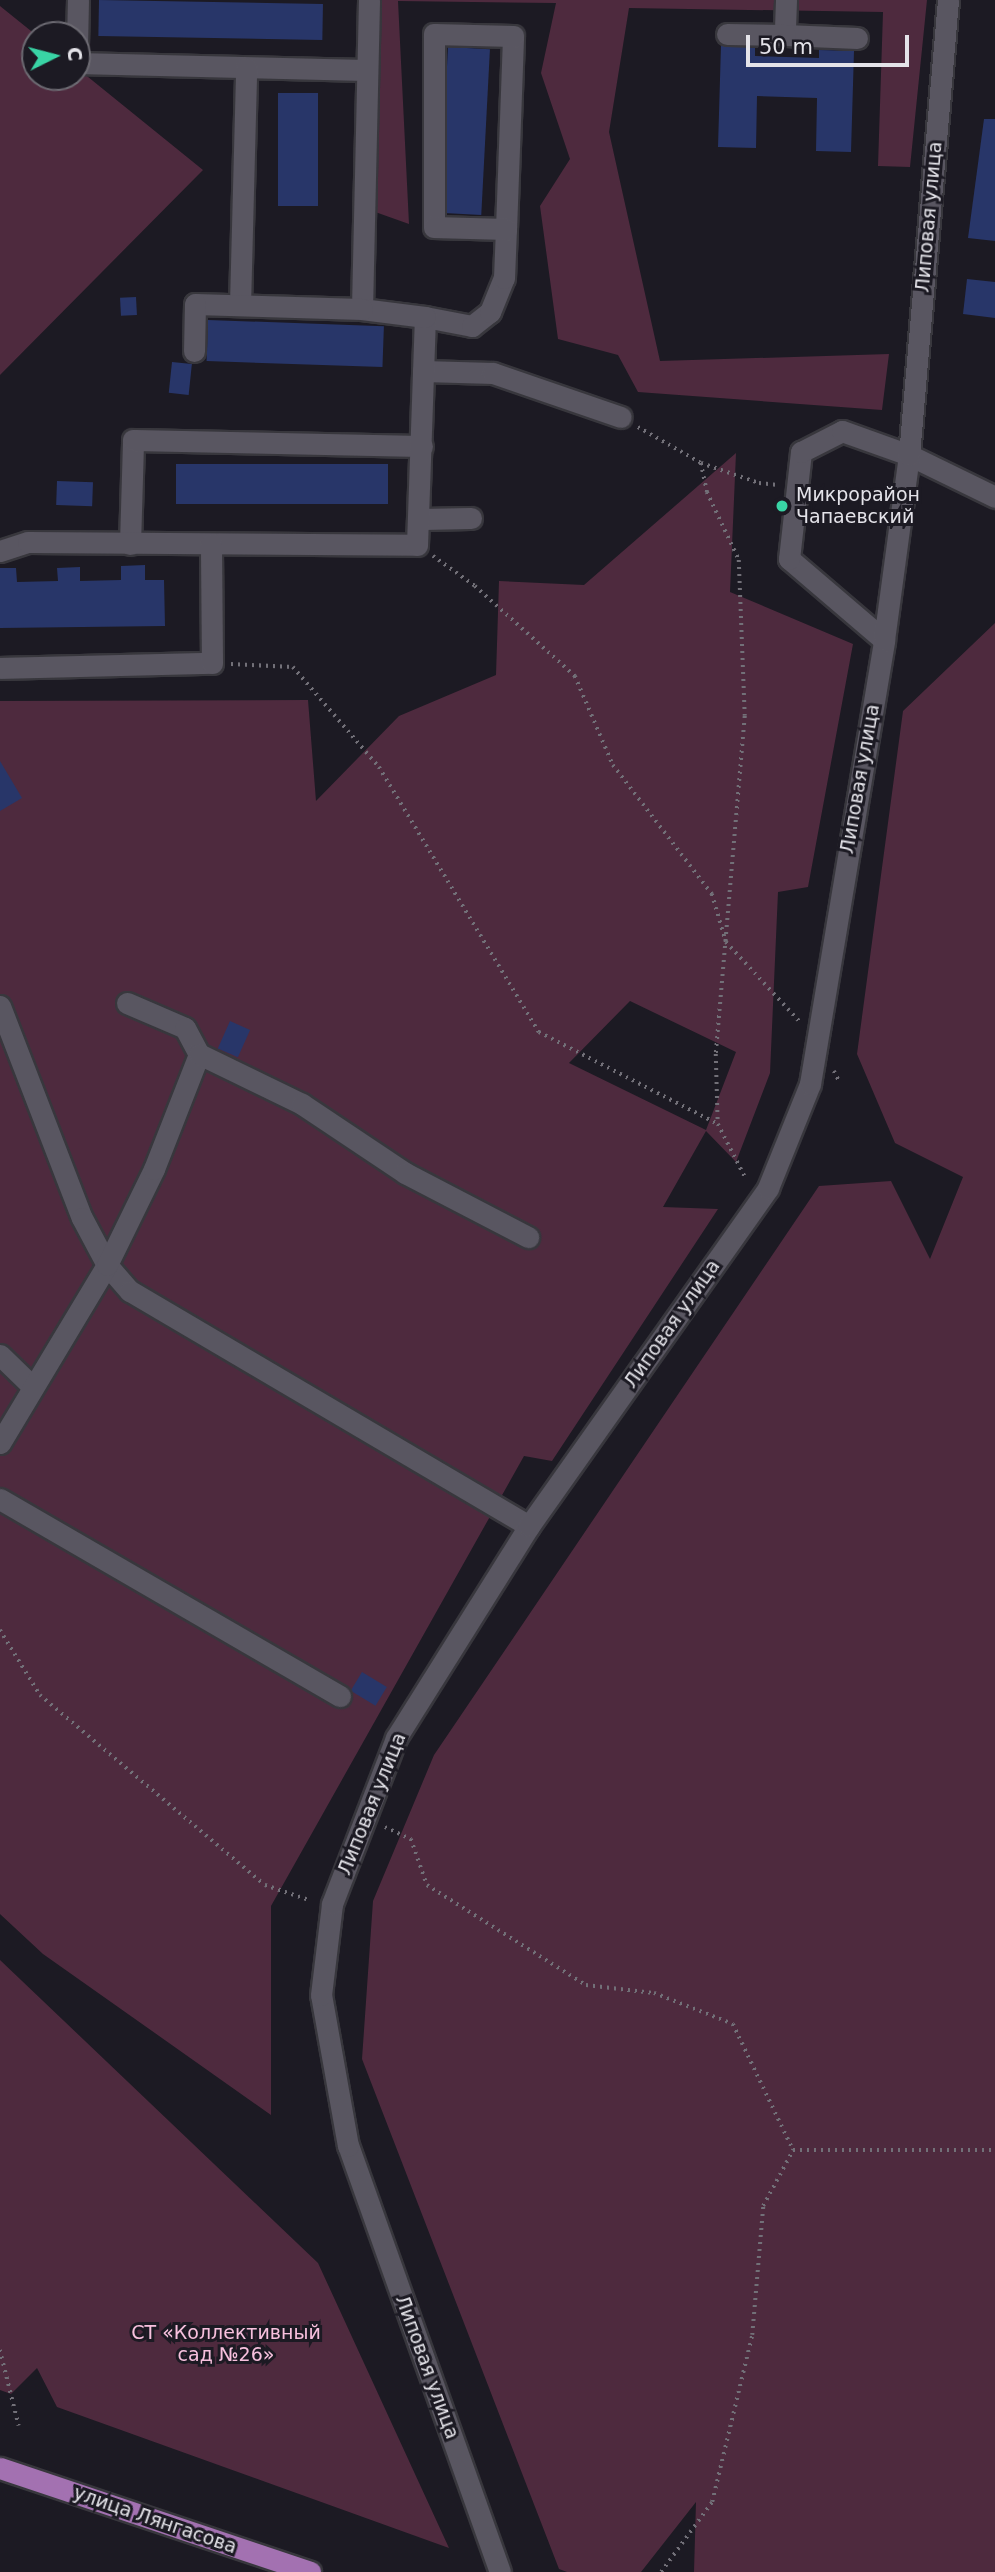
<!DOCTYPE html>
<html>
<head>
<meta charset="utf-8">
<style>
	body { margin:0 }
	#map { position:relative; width:995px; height:2572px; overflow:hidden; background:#1c1a23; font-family:"DejaVu Sans",sans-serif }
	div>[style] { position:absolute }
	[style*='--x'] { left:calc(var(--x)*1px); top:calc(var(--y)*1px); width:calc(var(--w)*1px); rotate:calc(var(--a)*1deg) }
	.green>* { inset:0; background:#4e2a3e }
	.building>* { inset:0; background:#283669; transform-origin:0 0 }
	.path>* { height:3.5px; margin-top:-1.75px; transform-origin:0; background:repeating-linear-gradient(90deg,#727078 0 2px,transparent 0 7px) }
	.roads { filter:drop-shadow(2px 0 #38373d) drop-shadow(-2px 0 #38373d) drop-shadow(0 2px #38373d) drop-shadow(0 -2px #38373d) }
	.minor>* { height:21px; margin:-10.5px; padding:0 10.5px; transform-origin:10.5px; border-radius:10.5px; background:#595661 }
	.major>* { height:21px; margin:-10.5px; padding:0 10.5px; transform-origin:10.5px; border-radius:10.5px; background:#a371b1 }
	.dots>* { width:19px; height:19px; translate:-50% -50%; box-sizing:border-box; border:4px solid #1c1a23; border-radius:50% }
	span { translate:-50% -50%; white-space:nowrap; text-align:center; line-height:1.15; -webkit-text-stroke:6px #1c1a23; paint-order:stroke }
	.street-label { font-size:19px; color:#e4e3e9 }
	.poi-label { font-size:19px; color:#e4e3e9 }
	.left { translate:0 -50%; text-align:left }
	.park-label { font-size:19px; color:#f7c0dd }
	.north { position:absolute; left:21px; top:21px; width:70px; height:70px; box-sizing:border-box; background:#1c1a23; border:2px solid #6c6a72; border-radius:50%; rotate:84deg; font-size:19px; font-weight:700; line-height:28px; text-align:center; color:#e4e3e9 }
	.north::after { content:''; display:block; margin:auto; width:24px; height:32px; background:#39d4a5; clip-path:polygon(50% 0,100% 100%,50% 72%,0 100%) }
	.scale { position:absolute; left:746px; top:35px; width:163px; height:32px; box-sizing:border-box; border:4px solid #e4e3e9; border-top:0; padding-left:9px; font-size:21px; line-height:24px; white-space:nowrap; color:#e4e3e9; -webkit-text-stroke:5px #1c1a23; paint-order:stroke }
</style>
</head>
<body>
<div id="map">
	<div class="green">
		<div style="clip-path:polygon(373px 0,927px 0,910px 167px,878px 166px,883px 12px,629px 8px,609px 132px,660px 361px,889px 354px,882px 410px,638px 392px,618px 355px,558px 339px,540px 206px,570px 159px,541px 73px,556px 3px,398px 1px,409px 224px,364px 208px)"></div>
		<div style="clip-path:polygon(0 6px,36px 35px,35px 77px,77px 77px,77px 68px,203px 170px,0 375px)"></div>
		<div style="clip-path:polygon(evenodd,736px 453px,730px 592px,853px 644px,808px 887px,778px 892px,770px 1073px,736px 1162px,706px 1131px,663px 1207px,718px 1209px,552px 1461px,524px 1456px,271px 1906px,271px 2115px,43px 1954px,0 1914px,0 701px,308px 700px,316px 801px,399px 716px,496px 675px,499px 581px,584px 585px,736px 453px,630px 1001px,736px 1052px,706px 1130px,569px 1063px,630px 1001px)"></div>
		<div style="clip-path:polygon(995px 623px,995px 2572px,694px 2572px,696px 2502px,641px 2572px,567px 2572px,559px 2569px,362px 2059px,373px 1901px,434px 1755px,819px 1186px,891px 1181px,930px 1259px,963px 1177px,895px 1143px,857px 1054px,903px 711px)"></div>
		<div style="clip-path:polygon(0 1960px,318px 2263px,449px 2548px,57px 2407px,37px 2368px,11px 2394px,0 2390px)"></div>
	</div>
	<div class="building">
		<div style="left:99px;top:0;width:224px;height:36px;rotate:1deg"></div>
		<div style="clip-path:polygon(721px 45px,755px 48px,755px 56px,819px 58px,819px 50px,854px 51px,851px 152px,816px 151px,817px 98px,757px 96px,756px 148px,718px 147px)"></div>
		<div style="left:448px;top:47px;width:42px;height:166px;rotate:3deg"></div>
		<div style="left:278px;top:93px;width:40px;height:113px"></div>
		<div style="clip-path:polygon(984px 119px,995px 119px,995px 241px,968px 238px)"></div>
		<div style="clip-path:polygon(967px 279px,995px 282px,995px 318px,963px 314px)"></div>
		<div style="left:136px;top:297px;width:18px;height:16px;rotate:87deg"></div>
		<div style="left:208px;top:320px;width:176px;height:41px;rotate:2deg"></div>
		<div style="left:172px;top:362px;width:20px;height:31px;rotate:6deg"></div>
		<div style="left:176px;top:464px;width:212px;height:40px"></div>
		<div style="left:57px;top:481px;width:36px;height:24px;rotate:2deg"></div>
		<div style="clip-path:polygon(145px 565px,145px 580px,164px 580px,165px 626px,0 628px,0 568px,16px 568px,17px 582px,58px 581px,57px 568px,80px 567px,80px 581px,121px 580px,121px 566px)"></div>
		<div style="clip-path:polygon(0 761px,22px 798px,0 811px)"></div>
		<div style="left:230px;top:1021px;width:22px;height:30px;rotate:24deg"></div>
		<div style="left:362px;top:1672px;width:29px;height:22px;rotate:31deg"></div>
	</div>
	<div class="path">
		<div style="--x:638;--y:427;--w:73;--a:29.7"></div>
		<div style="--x:701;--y:463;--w:61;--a:19"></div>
		<div style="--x:759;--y:483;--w:19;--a:6"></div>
		<div style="--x:701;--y:463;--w:30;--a:78"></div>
		<div style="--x:707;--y:492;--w:75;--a:64.8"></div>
		<div style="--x:739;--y:560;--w:156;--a:87.8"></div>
		<div style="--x:745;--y:716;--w:339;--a:94.9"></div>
		<div style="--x:716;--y:1054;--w:70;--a:88.4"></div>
		<div style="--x:433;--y:556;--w:52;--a:35.5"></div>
		<div style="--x:475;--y:586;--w:135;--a:42"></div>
		<div style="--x:575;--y:676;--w:97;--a:66.9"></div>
		<div style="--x:613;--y:765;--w:163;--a:52.5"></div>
		<div style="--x:712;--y:894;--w:50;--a:73.7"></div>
		<div style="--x:726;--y:942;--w:109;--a:47.2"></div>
		<div style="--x:231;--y:664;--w:62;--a:2.8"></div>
		<div style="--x:293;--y:667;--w:132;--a:49.3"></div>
		<div style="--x:379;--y:767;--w:310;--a:58.9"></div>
		<div style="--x:539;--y:1032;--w:201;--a:27.2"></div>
		<div style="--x:718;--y:1124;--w:59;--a:63"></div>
		<div style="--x:834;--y:1071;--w:11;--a:63"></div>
		<div style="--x:0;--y:1630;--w:76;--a:58.4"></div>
		<div style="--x:40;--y:1695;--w:294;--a:40.2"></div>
		<div style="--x:265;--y:1885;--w:46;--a:18.8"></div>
		<div style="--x:385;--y:1827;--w:29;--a:25"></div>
		<div style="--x:411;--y:1839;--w:49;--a:70.8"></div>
		<div style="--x:427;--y:1885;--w:188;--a:32.2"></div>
		<div style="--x:586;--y:1985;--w:68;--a:6.7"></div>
		<div style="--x:654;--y:1993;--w:85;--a:21.4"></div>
		<div style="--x:733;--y:2024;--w:140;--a:64.5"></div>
		<div style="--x:0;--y:2350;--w:78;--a:76"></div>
		<div style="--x:661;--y:2572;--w:87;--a:-53.9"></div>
		<div style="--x:712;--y:2502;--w:172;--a:-76.5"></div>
		<div style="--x:752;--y:2335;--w:129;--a:-85.1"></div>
		<div style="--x:763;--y:2206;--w:64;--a:-61.8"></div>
		<div style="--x:793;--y:2150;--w:202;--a:0"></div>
	</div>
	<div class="roads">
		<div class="minor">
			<div style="--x:786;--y:0;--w:35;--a:92"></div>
			<div style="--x:785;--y:35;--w:72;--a:2.4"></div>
			<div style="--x:727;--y:34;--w:58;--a:1"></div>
			<div style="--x:77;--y:46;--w:46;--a:-88.8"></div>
			<div style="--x:77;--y:63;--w:288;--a:1.4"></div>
			<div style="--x:240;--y:305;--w:237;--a:-88.5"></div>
			<div style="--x:362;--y:309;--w:309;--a:-88.7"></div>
			<div style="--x:425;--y:317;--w:48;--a:10.8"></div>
			<div style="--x:472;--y:326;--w:23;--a:-38"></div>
			<div style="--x:490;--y:312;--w:37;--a:-68"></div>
			<div style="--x:504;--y:278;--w:49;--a:-87.7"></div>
			<div style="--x:506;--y:229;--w:193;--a:-87.9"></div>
			<div style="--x:513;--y:36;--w:79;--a:-178.5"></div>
			<div style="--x:434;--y:34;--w:193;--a:90"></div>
			<div style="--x:434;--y:227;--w:72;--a:1.6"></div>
			<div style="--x:423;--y:371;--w:70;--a:1.6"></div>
			<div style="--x:493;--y:373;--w:135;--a:19"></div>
			<div style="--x:421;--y:519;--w:50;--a:-1.1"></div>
			<div style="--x:130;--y:544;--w:104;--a:-88.3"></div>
			<div style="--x:133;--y:440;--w:289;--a:1.2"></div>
			<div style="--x:0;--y:551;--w:29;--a:-18"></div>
			<div style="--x:28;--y:542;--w:389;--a:0.4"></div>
			<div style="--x:417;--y:545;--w:228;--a:-88"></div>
			<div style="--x:425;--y:317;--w:64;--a:-172.8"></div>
			<div style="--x:362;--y:309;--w:167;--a:-178.3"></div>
			<div style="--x:195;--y:304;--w:47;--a:91.2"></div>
			<div style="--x:884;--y:640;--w:125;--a:-139.5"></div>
			<div style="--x:789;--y:559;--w:108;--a:-83.6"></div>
			<div style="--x:801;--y:452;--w:46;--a:-27.1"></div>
			<div style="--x:842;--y:431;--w:71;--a:19.7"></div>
			<div style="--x:909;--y:455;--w:96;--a:26"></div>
			<div style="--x:0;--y:668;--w:212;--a:-1.4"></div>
			<div style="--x:212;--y:663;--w:119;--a:-90.5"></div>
			<div style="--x:127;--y:1003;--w:63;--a:23.3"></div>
			<div style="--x:185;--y:1028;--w:30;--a:62"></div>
			<div style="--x:0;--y:1006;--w:227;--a:68.9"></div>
			<div style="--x:82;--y:1218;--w:53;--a:62"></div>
			<div style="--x:107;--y:1265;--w:35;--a:49"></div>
			<div style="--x:130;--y:1291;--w:463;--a:30.5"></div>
			<div style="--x:0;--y:1355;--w:43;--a:44.1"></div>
			<div style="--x:0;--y:1443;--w:208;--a:-59"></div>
			<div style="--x:107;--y:1265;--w:107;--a:-63.9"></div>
			<div style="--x:154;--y:1169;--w:123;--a:-68.6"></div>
			<div style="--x:199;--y:1054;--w:114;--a:25.9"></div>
			<div style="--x:302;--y:1104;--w:124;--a:33.8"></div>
			<div style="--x:405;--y:1173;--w:139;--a:27.5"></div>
			<div style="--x:0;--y:1499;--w:393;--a:30.1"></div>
			<div style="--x:500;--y:2572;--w:452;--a:-109.6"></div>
			<div style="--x:348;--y:2146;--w:153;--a:-100.1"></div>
			<div style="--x:321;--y:1995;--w:92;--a:-83.1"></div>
			<div style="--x:332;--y:1904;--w:178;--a:-68.9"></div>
			<div style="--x:396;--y:1738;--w:250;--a:-57.9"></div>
			<div style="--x:529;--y:1526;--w:414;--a:-54.7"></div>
			<div style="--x:768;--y:1188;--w:112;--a:-68"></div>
			<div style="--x:810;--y:1084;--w:450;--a:-80.5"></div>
			<div style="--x:884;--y:640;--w:187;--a:-82.3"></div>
			<div style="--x:909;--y:455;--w:457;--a:-85.1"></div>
		</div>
		<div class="major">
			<div style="--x:0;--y:2468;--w:327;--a:18.5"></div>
		</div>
	</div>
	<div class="dots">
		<div style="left:782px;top:506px;background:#39d4a5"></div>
	</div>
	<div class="street-label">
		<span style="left:929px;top:217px;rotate:-85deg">Липовая улица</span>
		<span style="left:860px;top:779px;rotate:-80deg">Липовая улица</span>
		<span style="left:672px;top:1324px;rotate:-55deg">Липовая улица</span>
		<span style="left:372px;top:1804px;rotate:-68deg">Липовая улица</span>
		<span style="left:427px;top:2367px;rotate:70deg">Липовая улица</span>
		<span style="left:155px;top:2520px;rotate:19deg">улица Лянгасова</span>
	</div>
	<div class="poi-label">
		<span class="left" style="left:796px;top:506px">Микрорайон<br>Чапаевский</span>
	</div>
	<div class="park-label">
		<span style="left:226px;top:2344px">СТ «Коллективный<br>сад №26»</span>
	</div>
	<div class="north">С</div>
	<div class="scale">50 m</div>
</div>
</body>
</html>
